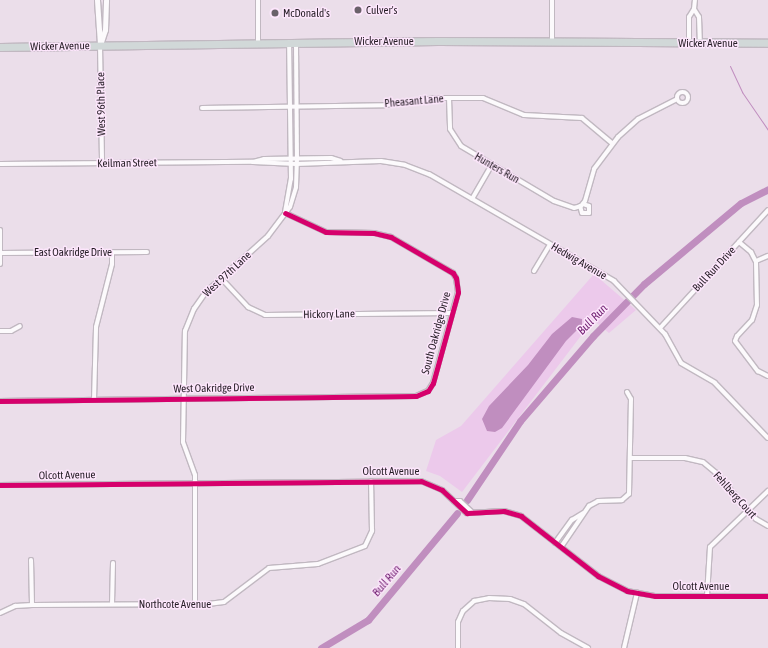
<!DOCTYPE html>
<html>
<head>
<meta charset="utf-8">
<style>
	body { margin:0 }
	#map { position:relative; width:768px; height:648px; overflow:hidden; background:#ebdeea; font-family:"Asap Condensed",sans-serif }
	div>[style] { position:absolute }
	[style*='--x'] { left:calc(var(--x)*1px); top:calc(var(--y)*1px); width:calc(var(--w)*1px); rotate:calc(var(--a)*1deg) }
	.green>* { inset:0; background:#ecc9eb }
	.water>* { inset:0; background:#c08ebf }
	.stream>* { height:1px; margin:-0.5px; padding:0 0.5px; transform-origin:0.5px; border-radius:0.5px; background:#c08ebf }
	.river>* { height:7px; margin:-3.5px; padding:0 3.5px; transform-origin:3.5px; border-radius:3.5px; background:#c08ebf }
	.roads { filter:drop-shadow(1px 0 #c1b8c1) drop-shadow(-1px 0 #c1b8c1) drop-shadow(0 1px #c1b8c1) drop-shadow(0 -1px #c1b8c1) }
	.minor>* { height:4px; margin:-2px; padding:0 2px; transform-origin:2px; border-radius:2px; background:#fcfafc }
	.minor>.ring { margin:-2px; padding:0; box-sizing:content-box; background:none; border:4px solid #fcfafc; border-radius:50% }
	.tertiary>* { height:5px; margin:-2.5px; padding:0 2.5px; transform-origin:2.5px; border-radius:2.5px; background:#fcfafc }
	.trunk>* { height:7px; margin:-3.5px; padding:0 3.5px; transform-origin:3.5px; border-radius:3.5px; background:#d1d8d8 }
	.cycleway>* { height:5px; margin:-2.5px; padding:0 2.5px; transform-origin:2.5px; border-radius:2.5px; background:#d6006c }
	.dots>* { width:11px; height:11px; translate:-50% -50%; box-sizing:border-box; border:2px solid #fde6fc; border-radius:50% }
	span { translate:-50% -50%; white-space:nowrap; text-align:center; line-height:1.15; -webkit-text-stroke:3px #fde6fc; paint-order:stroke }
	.poi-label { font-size:11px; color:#251d25 }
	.left { translate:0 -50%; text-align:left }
	.street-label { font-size:11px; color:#251d25 }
	.water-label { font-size:12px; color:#701f71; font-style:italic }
</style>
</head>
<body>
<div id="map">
	<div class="green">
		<div style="clip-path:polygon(594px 274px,636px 310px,609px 333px,593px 320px,462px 492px,440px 476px,426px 471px,436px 440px,461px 426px)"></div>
	</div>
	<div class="water">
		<div style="clip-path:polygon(572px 317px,582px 319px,582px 325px,566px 341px,502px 428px,495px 432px,487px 431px,482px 419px,489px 406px,528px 365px,552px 334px)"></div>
	</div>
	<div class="stream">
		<div style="--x:730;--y:66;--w:29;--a:65"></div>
		<div style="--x:742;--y:92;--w:46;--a:55.6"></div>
	</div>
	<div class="river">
		<div style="--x:467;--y:500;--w:95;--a:-56.1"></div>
		<div style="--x:520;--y:421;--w:112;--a:-49.3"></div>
		<div style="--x:593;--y:336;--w:73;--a:-45.6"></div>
		<div style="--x:644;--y:284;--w:126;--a:-39.9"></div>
		<div style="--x:741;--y:203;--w:30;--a:-27"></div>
		<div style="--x:321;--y:648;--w:55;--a:-30.8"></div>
		<div style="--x:368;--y:620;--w:139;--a:-50.2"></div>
	</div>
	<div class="roads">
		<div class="minor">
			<div style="--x:258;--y:0;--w:42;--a:90"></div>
			<div style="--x:694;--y:9;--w:9;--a:58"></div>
			<div style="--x:699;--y:17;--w:26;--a:88"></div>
			<div style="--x:552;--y:41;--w:41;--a:-90"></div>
			<div style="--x:689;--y:43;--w:26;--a:-90"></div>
			<div style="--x:689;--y:17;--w:9;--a:-58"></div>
			<div style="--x:694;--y:9;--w:9;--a:-84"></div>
			<div style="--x:100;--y:45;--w:118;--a:89"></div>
			<div class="ring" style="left:676.5px;top:91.5px;width:7px;height:7px"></div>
			<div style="--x:449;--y:98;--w:31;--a:88"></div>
			<div style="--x:450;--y:129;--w:20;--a:57"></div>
			<div style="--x:461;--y:146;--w:108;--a:30.6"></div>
			<div style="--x:554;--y:201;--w:21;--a:19"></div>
			<div style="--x:574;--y:208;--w:7;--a:-16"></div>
			<div style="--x:581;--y:206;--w:6;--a:-51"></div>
			<div style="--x:585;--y:201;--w:33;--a:-74"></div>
			<div style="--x:594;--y:169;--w:40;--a:-53"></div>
			<div style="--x:618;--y:137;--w:27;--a:-42"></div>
			<div style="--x:638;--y:119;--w:44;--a:-27.1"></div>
			<div style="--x:202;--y:108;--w:183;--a:-0.9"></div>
			<div style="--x:385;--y:105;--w:52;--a:-7.7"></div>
			<div style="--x:437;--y:98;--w:46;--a:0"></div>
			<div style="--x:483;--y:98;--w:44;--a:22.5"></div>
			<div style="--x:524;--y:115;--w:58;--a:3"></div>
			<div style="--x:582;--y:118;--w:39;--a:40"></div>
			<div style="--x:253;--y:162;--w:43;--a:2.7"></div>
			<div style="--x:296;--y:164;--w:85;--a:-2"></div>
			<div style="--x:381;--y:161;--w:24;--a:9"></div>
			<div style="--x:405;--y:165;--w:26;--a:21"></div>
			<div style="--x:429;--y:174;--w:214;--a:30"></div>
			<div style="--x:614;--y:281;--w:74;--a:46.1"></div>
			<div style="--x:665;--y:334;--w:33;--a:61"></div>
			<div style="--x:681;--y:363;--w:39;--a:30"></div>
			<div style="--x:715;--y:383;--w:76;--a:46.1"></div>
			<div style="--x:0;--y:164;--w:253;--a:-0.5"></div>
			<div style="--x:253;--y:162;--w:11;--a:-15"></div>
			<div style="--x:264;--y:159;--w:67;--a:-0.9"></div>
			<div style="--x:331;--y:158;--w:10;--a:17"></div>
			<div style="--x:472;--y:199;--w:39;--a:-60"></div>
			<div style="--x:580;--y:206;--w:7;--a:74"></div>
			<div style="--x:582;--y:213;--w:7;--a:0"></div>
			<div style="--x:589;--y:213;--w:7;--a:-90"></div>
			<div style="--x:589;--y:206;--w:6;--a:-162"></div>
			<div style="--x:285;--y:212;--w:34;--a:-80"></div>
			<div style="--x:291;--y:179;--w:137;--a:-90.8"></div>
			<div style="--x:0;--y:230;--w:34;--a:90"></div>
			<div style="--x:739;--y:242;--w:16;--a:40"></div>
			<div style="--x:751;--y:252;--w:11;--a:63"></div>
			<div style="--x:756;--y:262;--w:43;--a:88.7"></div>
			<div style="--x:757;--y:305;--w:16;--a:108"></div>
			<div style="--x:752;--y:320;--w:22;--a:133"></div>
			<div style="--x:737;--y:336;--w:5;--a:112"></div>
			<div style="--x:735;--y:341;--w:38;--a:53"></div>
			<div style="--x:758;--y:371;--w:11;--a:27"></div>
			<div style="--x:0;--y:253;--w:147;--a:-0.4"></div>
			<div style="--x:756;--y:261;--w:13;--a:-23"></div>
			<div style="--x:534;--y:271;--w:31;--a:-59"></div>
			<div style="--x:221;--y:278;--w:40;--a:47"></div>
			<div style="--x:248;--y:307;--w:19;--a:25"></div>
			<div style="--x:265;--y:315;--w:187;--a:-0.6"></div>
			<div style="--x:660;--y:328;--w:160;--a:-47.5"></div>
			<div style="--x:0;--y:331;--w:11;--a:0"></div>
			<div style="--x:11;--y:331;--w:10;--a:-29"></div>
			<div style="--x:94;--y:400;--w:73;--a:-88.4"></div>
			<div style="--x:96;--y:327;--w:65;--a:-75.7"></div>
			<div style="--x:112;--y:264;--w:12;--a:-90"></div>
			<div style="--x:0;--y:401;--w:416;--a:-0.7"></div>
			<div style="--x:416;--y:396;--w:13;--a:-23"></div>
			<div style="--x:428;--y:391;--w:9;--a:-58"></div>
			<div style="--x:433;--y:383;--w:94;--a:-74.6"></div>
			<div style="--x:458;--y:292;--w:14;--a:-98"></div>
			<div style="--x:456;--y:278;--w:6;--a:-121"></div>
			<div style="--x:453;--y:273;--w:72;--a:-149.9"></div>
			<div style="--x:391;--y:237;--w:17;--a:-167"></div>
			<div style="--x:374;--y:233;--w:48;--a:-178.8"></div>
			<div style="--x:326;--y:232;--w:45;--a:-155.1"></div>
			<div style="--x:631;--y:458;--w:54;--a:0"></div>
			<div style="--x:685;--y:458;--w:18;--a:13"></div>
			<div style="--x:703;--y:462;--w:16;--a:40"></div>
			<div style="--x:715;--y:472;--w:62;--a:48.9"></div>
			<div style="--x:756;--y:519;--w:14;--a:30"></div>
			<div style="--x:0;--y:485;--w:421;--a:-0.5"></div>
			<div style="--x:421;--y:481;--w:23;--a:23"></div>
			<div style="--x:442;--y:490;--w:34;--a:43"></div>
			<div style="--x:467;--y:513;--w:37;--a:-3"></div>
			<div style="--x:504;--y:511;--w:18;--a:16"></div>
			<div style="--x:521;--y:516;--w:98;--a:37.9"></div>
			<div style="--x:598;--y:576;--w:33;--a:27"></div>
			<div style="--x:627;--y:591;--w:28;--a:10"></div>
			<div style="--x:655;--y:596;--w:113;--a:0"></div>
			<div style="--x:454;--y:501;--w:6;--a:0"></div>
			<div style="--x:460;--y:501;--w:16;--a:43"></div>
			<div style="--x:555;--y:543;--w:29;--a:-54"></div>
			<div style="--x:572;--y:520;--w:13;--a:-32"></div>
			<div style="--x:561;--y:547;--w:50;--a:-55.7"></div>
			<div style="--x:589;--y:506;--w:10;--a:-29"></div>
			<div style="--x:598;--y:501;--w:24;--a:-2"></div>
			<div style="--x:622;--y:500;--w:9;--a:-41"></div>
			<div style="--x:629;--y:494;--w:95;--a:-88.8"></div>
			<div style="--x:631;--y:399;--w:8;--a:-120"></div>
			<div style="--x:31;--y:560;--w:45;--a:88.7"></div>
			<div style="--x:707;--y:596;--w:49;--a:-86.5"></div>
			<div style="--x:710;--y:547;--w:81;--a:-44"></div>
			<div style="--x:112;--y:604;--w:41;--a:-88.6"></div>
			<div style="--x:195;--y:605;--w:130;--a:-90"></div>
			<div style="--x:195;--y:475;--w:35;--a:-110"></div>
			<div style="--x:183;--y:442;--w:111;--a:-89"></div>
			<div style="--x:185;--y:331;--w:24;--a:-68"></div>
			<div style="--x:194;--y:309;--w:19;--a:-55"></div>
			<div style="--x:205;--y:293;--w:85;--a:-42.1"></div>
			<div style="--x:268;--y:236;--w:36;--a:-53"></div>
			<div style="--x:290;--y:207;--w:21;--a:-73"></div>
			<div style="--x:296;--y:187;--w:28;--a:-88"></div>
			<div style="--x:297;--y:159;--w:117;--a:-90.5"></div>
			<div style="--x:0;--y:613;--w:17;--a:-25"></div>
			<div style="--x:15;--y:606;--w:17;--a:-3"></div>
			<div style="--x:32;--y:605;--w:176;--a:-0.3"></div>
			<div style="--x:208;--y:604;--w:16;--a:-7"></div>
			<div style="--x:224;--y:602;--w:56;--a:-37.1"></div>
			<div style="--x:269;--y:568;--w:49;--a:-4.7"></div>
			<div style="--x:318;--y:564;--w:50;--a:-21"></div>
			<div style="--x:365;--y:546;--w:17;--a:-65"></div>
			<div style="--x:372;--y:531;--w:50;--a:-91.1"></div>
			<div style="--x:458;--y:648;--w:26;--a:-90"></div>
			<div style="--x:458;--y:622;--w:12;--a:-66"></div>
			<div style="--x:463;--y:611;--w:15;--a:-42"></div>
			<div style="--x:474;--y:601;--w:15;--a:-11"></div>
			<div style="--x:489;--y:598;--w:21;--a:3"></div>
			<div style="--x:510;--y:599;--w:15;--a:20"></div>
			<div style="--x:524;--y:604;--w:47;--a:38.1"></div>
			<div style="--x:561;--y:633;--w:31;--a:29"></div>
			<div style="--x:624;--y:648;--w:57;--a:-76.7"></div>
		</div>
		<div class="tertiary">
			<div style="--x:97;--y:0;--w:44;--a:86.1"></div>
			<div style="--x:100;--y:45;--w:16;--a:-72"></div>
			<div style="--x:105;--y:30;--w:30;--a:-88"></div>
		</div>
		<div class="trunk">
			<div style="--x:0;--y:47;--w:437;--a:-0.8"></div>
			<div style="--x:437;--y:41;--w:331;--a:0.3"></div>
		</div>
	</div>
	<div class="cycleway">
		<div style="--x:0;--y:401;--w:416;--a:-0.7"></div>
		<div style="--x:416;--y:396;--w:13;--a:-23"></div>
		<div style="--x:428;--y:391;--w:9;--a:-58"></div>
		<div style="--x:433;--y:383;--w:94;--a:-74.6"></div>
		<div style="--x:458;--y:292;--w:14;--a:-98"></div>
		<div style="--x:456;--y:278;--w:6;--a:-121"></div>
		<div style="--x:453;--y:273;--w:72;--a:-149.9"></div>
		<div style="--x:391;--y:237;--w:17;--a:-167"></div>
		<div style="--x:374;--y:233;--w:48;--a:-178.8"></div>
		<div style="--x:326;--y:232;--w:45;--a:-155.1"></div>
		<div style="--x:0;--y:485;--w:421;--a:-0.5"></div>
		<div style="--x:421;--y:481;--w:23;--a:23"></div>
		<div style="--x:442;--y:490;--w:34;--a:43"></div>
		<div style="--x:467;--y:513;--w:37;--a:-3"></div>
		<div style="--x:504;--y:511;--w:18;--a:16"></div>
		<div style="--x:521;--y:516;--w:98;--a:37.9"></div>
		<div style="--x:598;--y:576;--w:33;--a:27"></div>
		<div style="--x:627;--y:591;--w:28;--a:10"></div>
		<div style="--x:655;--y:596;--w:113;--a:0"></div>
	</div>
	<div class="dots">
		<div style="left:358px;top:10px;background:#6a616a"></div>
		<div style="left:275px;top:13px;background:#6a616a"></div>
	</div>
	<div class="poi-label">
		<span class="left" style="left:366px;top:10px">Culver's</span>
		<span class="left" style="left:283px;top:13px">McDonald's</span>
	</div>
	<div class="street-label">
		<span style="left:384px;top:41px">Wicker Avenue</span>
		<span style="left:708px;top:43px">Wicker Avenue</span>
		<span style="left:60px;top:46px;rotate:-1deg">Wicker Avenue</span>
		<span style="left:414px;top:101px;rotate:-5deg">Pheasant Lane</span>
		<span style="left:101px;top:104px;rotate:-91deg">West 96th Place</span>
		<span style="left:127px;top:163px;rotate:-1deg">Keilman Street</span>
		<span style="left:497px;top:168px;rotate:30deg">Hunters Run</span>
		<span style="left:73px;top:252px">East Oakridge Drive</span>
		<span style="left:579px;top:261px;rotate:30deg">Hedwig Avenue</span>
		<span style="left:714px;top:269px;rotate:-47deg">Bull Run Drive</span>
		<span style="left:227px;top:274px;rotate:-43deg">West 97th Lane</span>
		<span style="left:329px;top:314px;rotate:-1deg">Hickory Lane</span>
		<span style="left:436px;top:333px;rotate:-75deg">South Oakridge Drive</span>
		<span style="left:214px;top:388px;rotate:-1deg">West Oakridge Drive</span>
		<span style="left:391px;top:471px">Olcott Avenue</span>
		<span style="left:67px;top:475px;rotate:-1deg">Olcott Avenue</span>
		<span style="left:735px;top:495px;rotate:48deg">Fehlberg Court</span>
		<span style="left:701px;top:586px">Olcott Avenue</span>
		<span style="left:175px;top:604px">Northcote Avenue</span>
	</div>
	<div class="water-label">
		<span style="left:593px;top:320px;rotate:-46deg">Bull Run</span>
		<span style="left:387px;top:581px;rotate:-50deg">Bull Run</span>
	</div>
</div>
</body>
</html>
